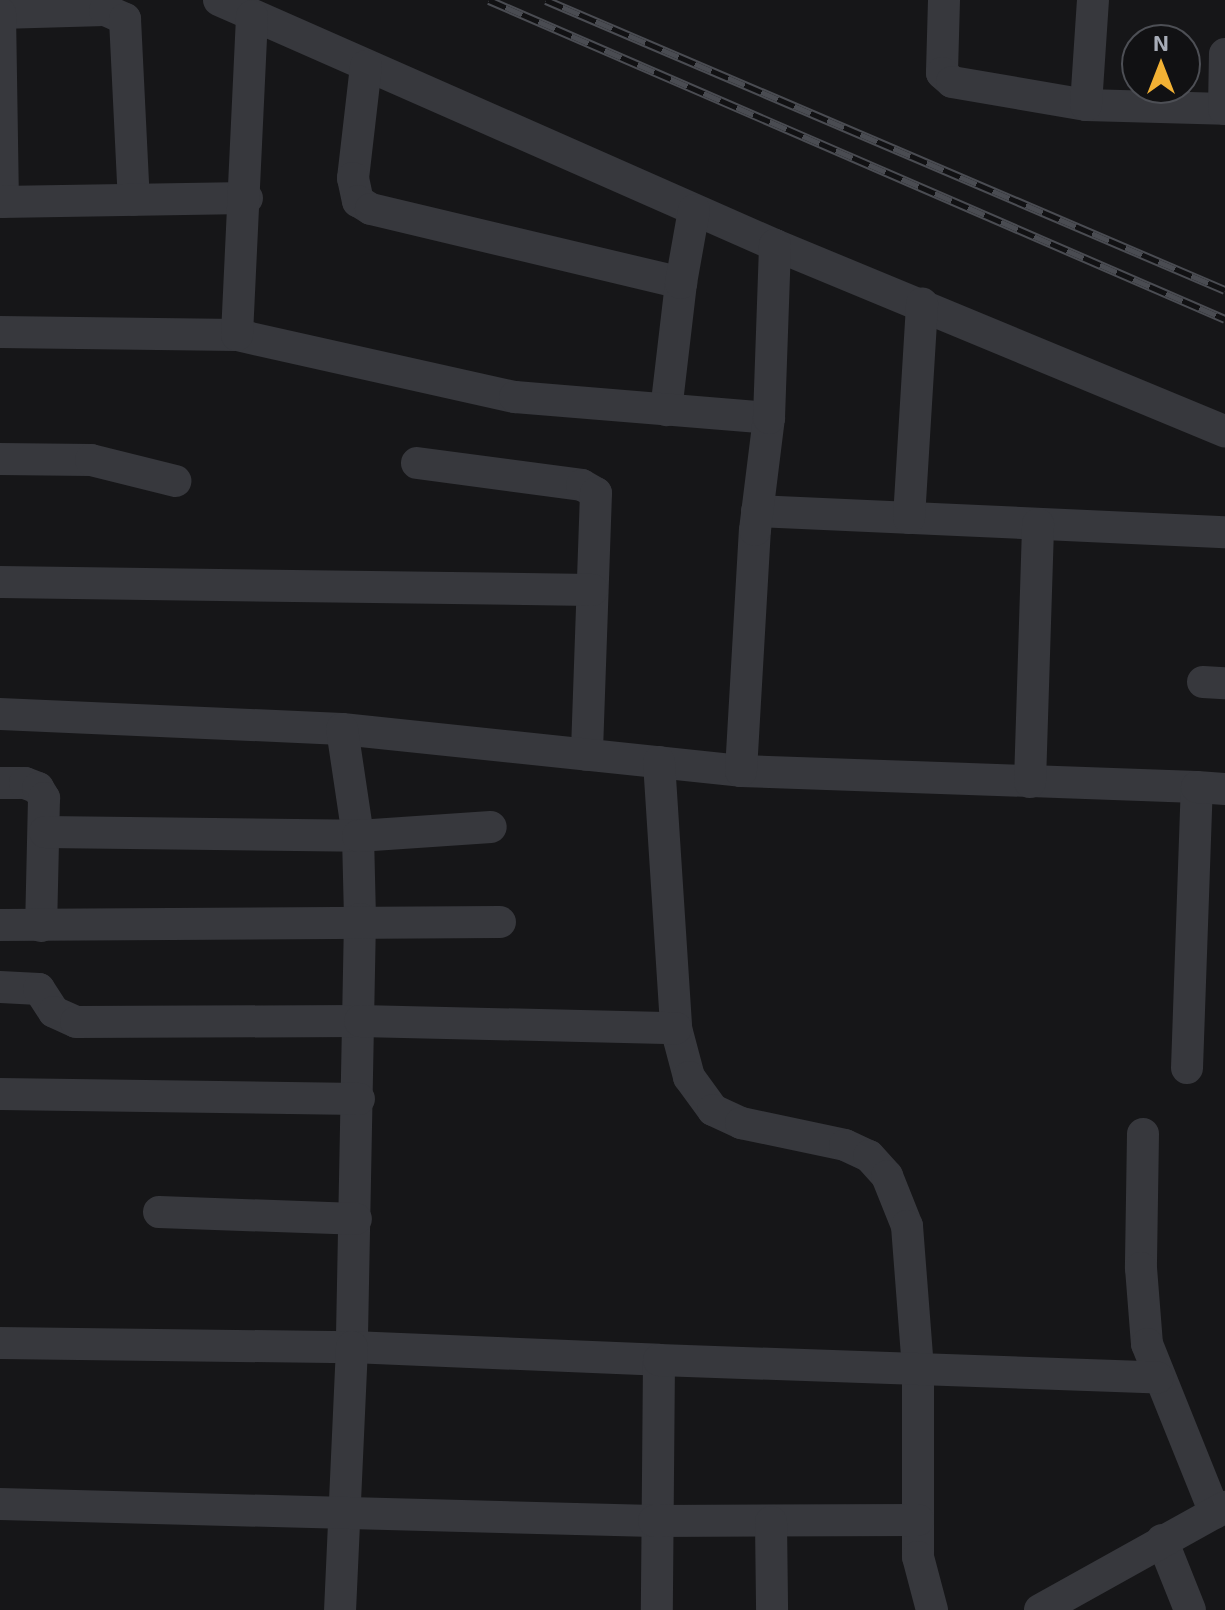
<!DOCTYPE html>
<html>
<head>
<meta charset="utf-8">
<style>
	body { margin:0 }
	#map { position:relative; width:1225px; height:1610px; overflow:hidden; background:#161618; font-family:"Exo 2",sans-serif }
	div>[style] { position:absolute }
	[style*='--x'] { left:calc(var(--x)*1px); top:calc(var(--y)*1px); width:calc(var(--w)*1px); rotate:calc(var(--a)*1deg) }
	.street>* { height:32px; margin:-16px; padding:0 16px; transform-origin:16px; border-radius:16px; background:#37383d }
	.rail>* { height:9px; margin-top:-4.5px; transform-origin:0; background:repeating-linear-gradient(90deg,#111113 0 18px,#4a4c52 0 36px); box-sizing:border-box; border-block:2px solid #4a4c52 }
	span { translate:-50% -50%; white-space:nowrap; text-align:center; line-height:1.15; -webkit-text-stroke:6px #111113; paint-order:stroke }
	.north { position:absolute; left:1121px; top:24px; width:80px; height:80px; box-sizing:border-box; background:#111113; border:2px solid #4d4f55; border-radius:50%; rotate:0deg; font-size:22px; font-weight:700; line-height:32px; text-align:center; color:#a8adb8 }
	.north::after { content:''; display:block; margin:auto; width:28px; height:36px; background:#f2b134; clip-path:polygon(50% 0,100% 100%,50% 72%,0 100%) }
</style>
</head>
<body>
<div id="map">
	<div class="street">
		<div style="--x:219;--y:0;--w:608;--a:23.78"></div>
		<div style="--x:775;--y:245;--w:487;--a:22.5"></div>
		<div style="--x:944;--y:0;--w:73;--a:91.6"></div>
		<div style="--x:942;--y:73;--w:13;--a:42"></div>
		<div style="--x:952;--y:82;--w:136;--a:9.7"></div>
		<div style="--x:1086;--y:105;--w:139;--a:1.6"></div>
		<div style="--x:0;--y:13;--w:105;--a:-1.6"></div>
		<div style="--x:105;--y:10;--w:22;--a:24"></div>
		<div style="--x:125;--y:19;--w:181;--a:87.2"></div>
		<div style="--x:0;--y:13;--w:189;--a:89.1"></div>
		<div style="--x:366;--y:66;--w:113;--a:96.6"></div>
		<div style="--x:353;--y:178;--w:24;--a:78"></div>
		<div style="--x:358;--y:201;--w:15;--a:32"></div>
		<div style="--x:371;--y:209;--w:319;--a:13.4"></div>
		<div style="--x:681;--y:283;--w:128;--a:96.7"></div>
		<div style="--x:1086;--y:105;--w:105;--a:-86.2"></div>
		<div style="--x:1224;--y:109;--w:55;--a:-89"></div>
		<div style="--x:0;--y:202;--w:247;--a:-0.9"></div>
		<div style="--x:681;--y:283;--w:74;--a:-79.9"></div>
		<div style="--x:0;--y:332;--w:237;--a:0.7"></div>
		<div style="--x:237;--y:335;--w:285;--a:12.6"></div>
		<div style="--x:515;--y:397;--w:255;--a:4.7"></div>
		<div style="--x:237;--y:335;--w:319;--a:-87.3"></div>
		<div style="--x:0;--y:459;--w:91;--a:0.6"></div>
		<div style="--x:91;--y:460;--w:87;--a:14"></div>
		<div style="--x:417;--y:463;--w:166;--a:7.6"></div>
		<div style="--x:582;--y:485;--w:16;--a:30"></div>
		<div style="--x:596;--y:493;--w:262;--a:92"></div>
		<div style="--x:757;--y:511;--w:468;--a:2.6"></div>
		<div style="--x:909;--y:518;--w:215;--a:-86.5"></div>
		<div style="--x:0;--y:582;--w:592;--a:0.77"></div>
		<div style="--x:1203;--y:682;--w:22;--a:3"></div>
		<div style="--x:0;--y:714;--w:342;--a:2.5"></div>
		<div style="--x:342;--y:729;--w:401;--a:6"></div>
		<div style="--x:741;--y:771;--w:456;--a:2"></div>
		<div style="--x:342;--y:729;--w:108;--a:81.5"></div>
		<div style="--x:358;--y:836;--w:83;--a:88.6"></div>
		<div style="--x:360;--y:919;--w:428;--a:91.1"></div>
		<div style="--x:352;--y:1347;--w:307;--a:2.4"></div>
		<div style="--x:659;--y:1360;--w:250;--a:90.5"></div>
		<div style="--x:659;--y:762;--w:267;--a:86.3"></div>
		<div style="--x:676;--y:1028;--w:51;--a:75.1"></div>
		<div style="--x:689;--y:1077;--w:41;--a:54"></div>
		<div style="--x:713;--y:1110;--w:31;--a:25"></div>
		<div style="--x:741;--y:1123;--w:106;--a:11.9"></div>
		<div style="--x:845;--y:1145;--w:26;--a:25"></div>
		<div style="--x:869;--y:1156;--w:27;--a:48"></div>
		<div style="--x:887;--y:1176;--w:54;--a:68.2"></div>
		<div style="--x:907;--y:1226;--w:143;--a:85.6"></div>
		<div style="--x:918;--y:1369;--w:188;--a:90"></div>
		<div style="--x:918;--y:1557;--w:55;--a:75.2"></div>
		<div style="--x:741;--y:771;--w:241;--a:-86.7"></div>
		<div style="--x:755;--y:530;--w:113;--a:-82.9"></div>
		<div style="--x:769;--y:418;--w:173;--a:-88"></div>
		<div style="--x:1030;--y:782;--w:258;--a:-88.2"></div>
		<div style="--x:0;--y:783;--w:25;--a:0"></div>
		<div style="--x:25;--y:783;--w:14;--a:21"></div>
		<div style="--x:38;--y:788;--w:12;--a:59"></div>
		<div style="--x:44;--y:798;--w:128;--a:91.3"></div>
		<div style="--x:45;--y:832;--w:313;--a:0.7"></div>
		<div style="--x:358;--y:836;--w:133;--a:-3.9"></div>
		<div style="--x:0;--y:925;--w:500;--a:-0.34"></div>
		<div style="--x:0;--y:987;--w:39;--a:3"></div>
		<div style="--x:39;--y:989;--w:27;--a:57"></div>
		<div style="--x:54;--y:1012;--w:24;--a:24"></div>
		<div style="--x:76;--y:1022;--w:284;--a:-0.2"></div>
		<div style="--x:360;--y:1021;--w:316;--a:1.3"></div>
		<div style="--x:1187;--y:1068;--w:281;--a:-88"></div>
		<div style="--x:1197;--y:787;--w:28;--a:4"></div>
		<div style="--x:0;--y:1094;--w:359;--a:0.8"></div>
		<div style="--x:1143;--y:1134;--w:134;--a:90.9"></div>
		<div style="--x:1141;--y:1268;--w:76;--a:85.5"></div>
		<div style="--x:1147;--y:1344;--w:182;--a:68.1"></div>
		<div style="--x:159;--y:1212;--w:197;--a:2"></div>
		<div style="--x:0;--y:1343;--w:352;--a:0.7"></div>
		<div style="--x:352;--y:1347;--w:263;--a:92.6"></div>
		<div style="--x:659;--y:1360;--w:499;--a:2"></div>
		<div style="--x:0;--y:1504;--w:654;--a:1.49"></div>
		<div style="--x:654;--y:1521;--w:264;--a:-0.2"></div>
		<div style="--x:771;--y:1522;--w:88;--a:89.3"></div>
		<div style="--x:1162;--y:1540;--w:75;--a:68.2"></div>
		<div style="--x:1040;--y:1610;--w:212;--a:-29.1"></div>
	</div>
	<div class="rail">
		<div style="--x:489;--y:0;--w:802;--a:23.43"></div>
		<div style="--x:546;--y:0;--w:738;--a:23.13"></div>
	</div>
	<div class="north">N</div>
</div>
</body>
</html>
